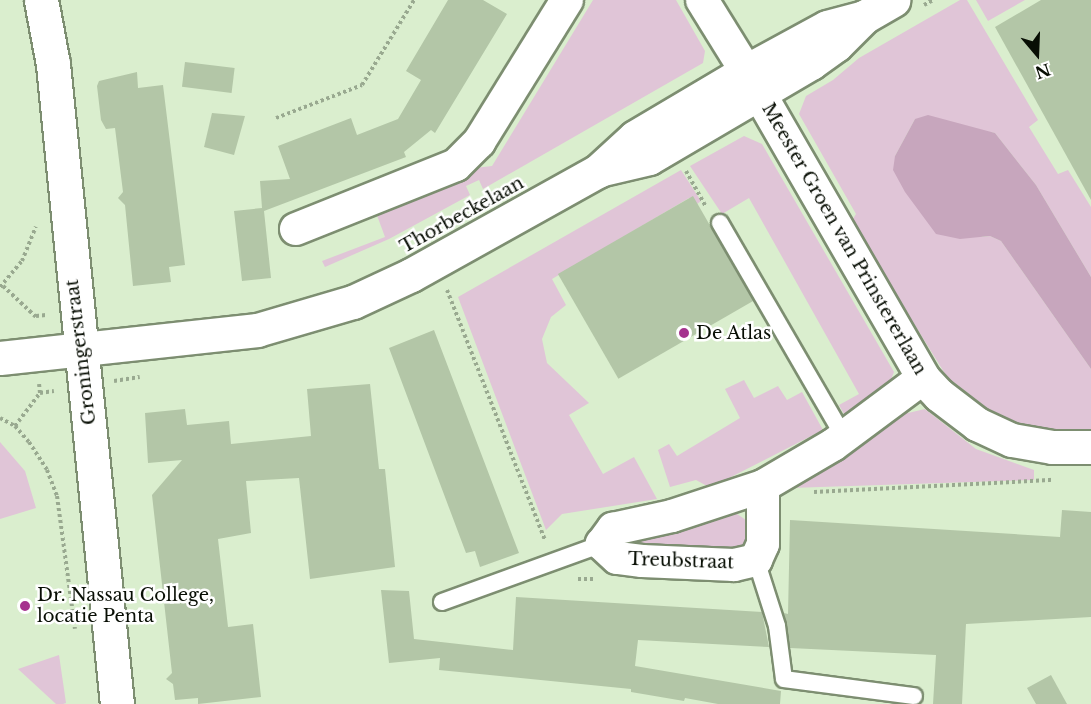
<!DOCTYPE html>
<html>
<head>
<meta charset="utf-8">
<style>
	body { margin:0 }
	#map { position:relative; width:1091px; height:704px; overflow:hidden; background:#daeece; font-family:"Libre Baskerville",serif }
	div>[style] { position:absolute }
	[style*='--x'] { left:calc(var(--x)*1px); top:calc(var(--y)*1px); width:calc(var(--w)*1px); rotate:calc(var(--a)*1deg) }
	.green>* { inset:0; background:#e0c5d7 }
	.water>* { inset:0; background:#c7a6bd }
	.building>* { inset:0; background:#b3c6a7; transform-origin:0 0 }
	.path>* { height:4px; margin-top:-2px; transform-origin:0; background:repeating-linear-gradient(90deg,#99a990 0 3px,transparent 0 6px) }
	.roads { filter:drop-shadow(2px 0 #7d8e71) drop-shadow(-2px 0 #7d8e71) drop-shadow(0 2px #7d8e71) drop-shadow(0 -2px #7d8e71) }
	.service>* { height:16px; margin:-8px; padding:0 8px; transform-origin:8px; border-radius:8px; background:#fff }
	.minor>* { height:32px; margin:-16px; padding:0 16px; transform-origin:16px; border-radius:16px; background:#fff }
	.tertiary>* { height:33px; margin:-16.5px; padding:0 16.5px; transform-origin:16.5px; border-radius:16.5px; background:#fff }
	.dots>* { width:16px; height:16px; translate:-50% -50%; box-sizing:border-box; border:3px solid #fff; border-radius:50% }
	span { translate:-50% -50%; white-space:nowrap; text-align:center; line-height:1.15; -webkit-text-stroke:5px #fff; paint-order:stroke }
	.street-label { font-size:18px; color:#080e04 }
	.poi-label { font-size:18px; color:#080e04 }
	.left { translate:0 -50%; text-align:left }
	.north { position:absolute; left:1007px; top:24px; width:60px; height:60px; -webkit-text-stroke:4px #fff; paint-order:stroke; rotate:161deg; font-size:16px; font-weight:700; line-height:24px; text-align:center; color:#080e04 }
	.north::after { content:''; display:block; margin:auto; width:21px; height:27px; background:#080e04; clip-path:polygon(50% 0,100% 100%,50% 72%,0 100%) }
</style>
</head>
<body>
<div id="map">
	<div class="green">
		<div style="clip-path:polygon(593px 0,676px 0,705px 51px,703px 63px,483px 189px,479px 180px,466px 186px,470px 195px,389px 239px,325px 267px,322px 261px,385px 237px,375px 210px,475px 168px,492px 166px)"></div>
		<div style="clip-path:polygon(960px 0,967px 0,1038px 120px,1029px 127px,1058px 174px,1068px 170px,1091px 207px,1091px 277px,1036px 185px,995px 133px,915px 119px,895px 156px,982px 237px,990px 236px,1001px 241px,1091px 369px,1091px 435px,1032px 429px,1000px 418px,947px 377px,851px 222px,856px 214px,799px 114px,806px 96px,833px 80px,859px 58px)"></div>
		<div style="clip-path:polygon(976px 0,1025px 0,988px 21px)"></div>
		<div style="clip-path:polygon(744px 136px,762px 144px,894px 372px,890px 382px,845px 416px,839px 405px,859px 394px,749px 198px,722px 214px,690px 166px)"></div>
		<div style="clip-path:polygon(681px 170px,701px 201px,697px 204px,689px 198px,552px 279px,566px 305px,551px 317px,542px 339px,547px 363px,589px 403px,569px 415px,603px 474px,634px 457px,657px 499px,562px 514px,546px 530px,458px 297px)"></div>
		<div style="clip-path:polygon(744px 380px,754px 398px,778px 386px,787px 400px,802px 392px,823px 430px,729px 478px,707px 486px,696px 480px,670px 487px,658px 450px,669px 444px,677px 456px,740px 418px,725px 389px)"></div>
		<div style="clip-path:polygon(903px 406px,908px 413px,925px 409px,976px 449px,1034px 470px,1034px 480px,790px 488px)"></div>
		<div style="clip-path:polygon(0 442px,25px 471px,36px 508px,0 519px)"></div>
		<div style="clip-path:polygon(731px 510px,746px 520px,749px 529px,745px 547px,738px 553px,642px 548px,638px 542px,639px 537px)"></div>
		<div style="clip-path:polygon(59px 655px,66px 703px,63px 704px,56px 704px,18px 669px)"></div>
	</div>
	<div class="water">
		<div style="clip-path:polygon(928px 115px,995px 133px,1036px 185px,1091px 277px,1091px 369px,1001px 241px,990px 236px,960px 239px,936px 234px,905px 192px,893px 170px,895px 156px,915px 119px)"></div>
	</div>
	<div class="building">
		<div style="clip-path:polygon(448px 0,483px 0,507px 14px,435px 133px,431px 130px,404px 152px,406px 157px,264px 211px,271px 278px,242px 281px,234px 211px,262px 208px,260px 181px,290px 179px,278px 146px,351px 118px,357px 135px,398px 119px,421px 80px,406px 71px)"></div>
		<div style="clip-path:polygon(1041px 0,1091px 0,1091px 200px,995px 27px)"></div>
		<div style="left:185px;top:62px;width:50px;height:25px;rotate:7deg"></div>
		<div style="clip-path:polygon(137px 72px,138px 88px,163px 85px,185px 265px,169px 267px,171px 282px,133px 286px,125px 205px,118px 198px,123px 192px,115px 128px,106px 129px,101px 120px,97px 86px,99px 81px)"></div>
		<div style="clip-path:polygon(212px 113px,245px 116px,234px 155px,204px 147px)"></div>
		<div style="left:693px;top:196px;width:121px;height:156px;rotate:60deg"></div>
		<div style="clip-path:polygon(434px 330px,519px 553px,480px 567px,475px 551px,466px 553px,389px 348px)"></div>
		<div style="clip-path:polygon(370px 384px,379px 469px,385px 469px,395px 567px,310px 579px,299px 478px,246px 481px,251px 533px,218px 539px,228px 627px,253px 624px,261px 697px,198px 704px,198px 698px,175px 700px,173px 684px,166px 679px,172px 673px,152px 495px,182px 460px,148px 463px,145px 413px,185px 409px,187px 425px,229px 421px,231px 444px,311px 436px,307px 389px)"></div>
		<div style="clip-path:polygon(1062px 510px,1091px 512px,1091px 617px,966px 624px,962px 704px,933px 704px,936px 655px,790px 648px,784px 613px,788px 614px,790px 520px,1060px 537px)"></div>
		<div style="clip-path:polygon(381px 590px,409px 591px,414px 639px,513px 650px,516px 597px,762px 612px,769px 647px,638px 640px,635px 666px,781px 691px,780px 704px,718px 704px,685px 698px,684px 701px,631px 692px,631px 689px,439px 670px,440px 658px,389px 663px)"></div>
		<div style="clip-path:polygon(1051px 675px,1067px 704px,1036px 704px,1027px 688px)"></div>
	</div>
	<div class="path">
		<div style="--x:924;--y:5;--w:10;--a:-29"></div>
		<div style="--x:276;--y:118;--w:92;--a:-21"></div>
		<div style="--x:362;--y:85;--w:100;--a:-58.5"></div>
		<div style="--x:686;--y:171;--w:41;--a:60.9"></div>
		<div style="--x:3;--y:286;--w:45;--a:43.2"></div>
		<div style="--x:0;--y:287;--w:34;--a:-50"></div>
		<div style="--x:22;--y:261;--w:37;--a:-68"></div>
		<div style="--x:447;--y:290;--w:269;--a:68.6"></div>
		<div style="--x:36;--y:316;--w:10;--a:-6"></div>
		<div style="--x:114;--y:381;--w:26;--a:-9"></div>
		<div style="--x:40;--y:393;--w:14;--a:-8"></div>
		<div style="--x:0;--y:418;--w:17;--a:28"></div>
		<div style="--x:15;--y:426;--w:21;--a:49"></div>
		<div style="--x:29;--y:442;--w:33;--a:57"></div>
		<div style="--x:47;--y:470;--w:28;--a:69"></div>
		<div style="--x:57;--y:496;--w:134;--a:82.3"></div>
		<div style="--x:15;--y:426;--w:41;--a:-52.9"></div>
		<div style="--x:40;--y:393;--w:9;--a:-96"></div>
		<div style="--x:814;--y:492;--w:240;--a:-2.9"></div>
		<div style="--x:578;--y:579;--w:17;--a:0"></div>
	</div>
	<div class="roads">
		<div class="service">
			<div style="--x:720;--y:223;--w:247;--a:59.9"></div>
			<div style="--x:756;--y:560;--w:69;--a:72.3"></div>
			<div style="--x:777;--y:626;--w:53;--a:82.5"></div>
			<div style="--x:784;--y:679;--w:131;--a:7.5"></div>
			<div style="--x:442;--y:602;--w:170;--a:-19.9"></div>
		</div>
		<div class="minor">
			<div style="--x:702;--y:0;--w:84;--a:58.2"></div>
			<div style="--x:296;--y:229;--w:172;--a:-21.8"></div>
			<div style="--x:456;--y:165;--w:33;--a:-45"></div>
			<div style="--x:479;--y:142;--w:167;--a:-58.2"></div>
			<div style="--x:763;--y:486;--w:58;--a:90"></div>
			<div style="--x:763;--y:544;--w:17;--a:114"></div>
			<div style="--x:756;--y:560;--w:23;--a:167"></div>
			<div style="--x:734;--y:565;--w:92;--a:-177.5"></div>
			<div style="--x:642;--y:561;--w:25;--a:-173"></div>
			<div style="--x:617;--y:558;--w:21;--a:-137"></div>
			<div style="--x:602;--y:544;--w:19;--a:-54"></div>
			<div style="--x:613;--y:529;--w:60;--a:-12.4"></div>
			<div style="--x:672;--y:516;--w:96;--a:-18.2"></div>
			<div style="--x:763;--y:486;--w:81;--a:-30.4"></div>
			<div style="--x:833;--y:445;--w:112;--a:-36.7"></div>
		</div>
		<div class="tertiary">
			<div style="--x:41;--y:0;--w:65;--a:79.4"></div>
			<div style="--x:53;--y:64;--w:643;--a:84.29"></div>
			<div style="--x:746;--y:71;--w:354;--a:60"></div>
			<div style="--x:923;--y:378;--w:23;--a:47"></div>
			<div style="--x:939;--y:395;--w:48;--a:37.3"></div>
			<div style="--x:977;--y:424;--w:38;--a:25"></div>
			<div style="--x:1012;--y:440;--w:41;--a:9.9"></div>
			<div style="--x:1052;--y:447;--w:39;--a:0"></div>
			<div style="--x:603;--y:169;--w:47;--a:-13.4"></div>
			<div style="--x:649;--y:158;--w:188;--a:-30.4"></div>
			<div style="--x:811;--y:63;--w:31;--a:-36"></div>
			<div style="--x:836;--y:45;--w:40;--a:-45"></div>
			<div style="--x:864;--y:17;--w:34;--a:-30"></div>
			<div style="--x:0;--y:358;--w:259;--a:-6.2"></div>
			<div style="--x:257;--y:330;--w:100;--a:-16.3"></div>
			<div style="--x:353;--y:302;--w:64;--a:-25"></div>
			<div style="--x:411;--y:275;--w:214;--a:-29.1"></div>
			<div style="--x:598;--y:171;--w:50;--a:-42.6"></div>
			<div style="--x:635;--y:137;--w:129;--a:-30.7"></div>
			<div style="--x:746;--y:71;--w:92;--a:-28.5"></div>
			<div style="--x:827;--y:27;--w:38;--a:-15"></div>
		</div>
	</div>
	<div class="dots">
		<div style="left:684px;top:333px;background:#a5328e"></div>
		<div style="left:25px;top:606px;background:#a5328e"></div>
	</div>
	<div class="street-label">
		<span style="left:462px;top:215px;rotate:-29deg">Thorbeckelaan</span>
		<span style="left:844px;top:239px;rotate:60deg">Meester Groen van Prinstererlaan</span>
		<span style="left:81px;top:352px;rotate:-97deg">Groningerstraat</span>
		<span style="left:681px;top:561px;rotate:2deg">Treubstraat</span>
	</div>
	<div class="poi-label">
		<span class="left" style="left:696px;top:333px">De Atlas</span>
		<span class="left" style="left:37px;top:606px">Dr. Nassau College,<br>locatie Penta</span>
	</div>
	<div class="north">N</div>
</div>
</body>
</html>
